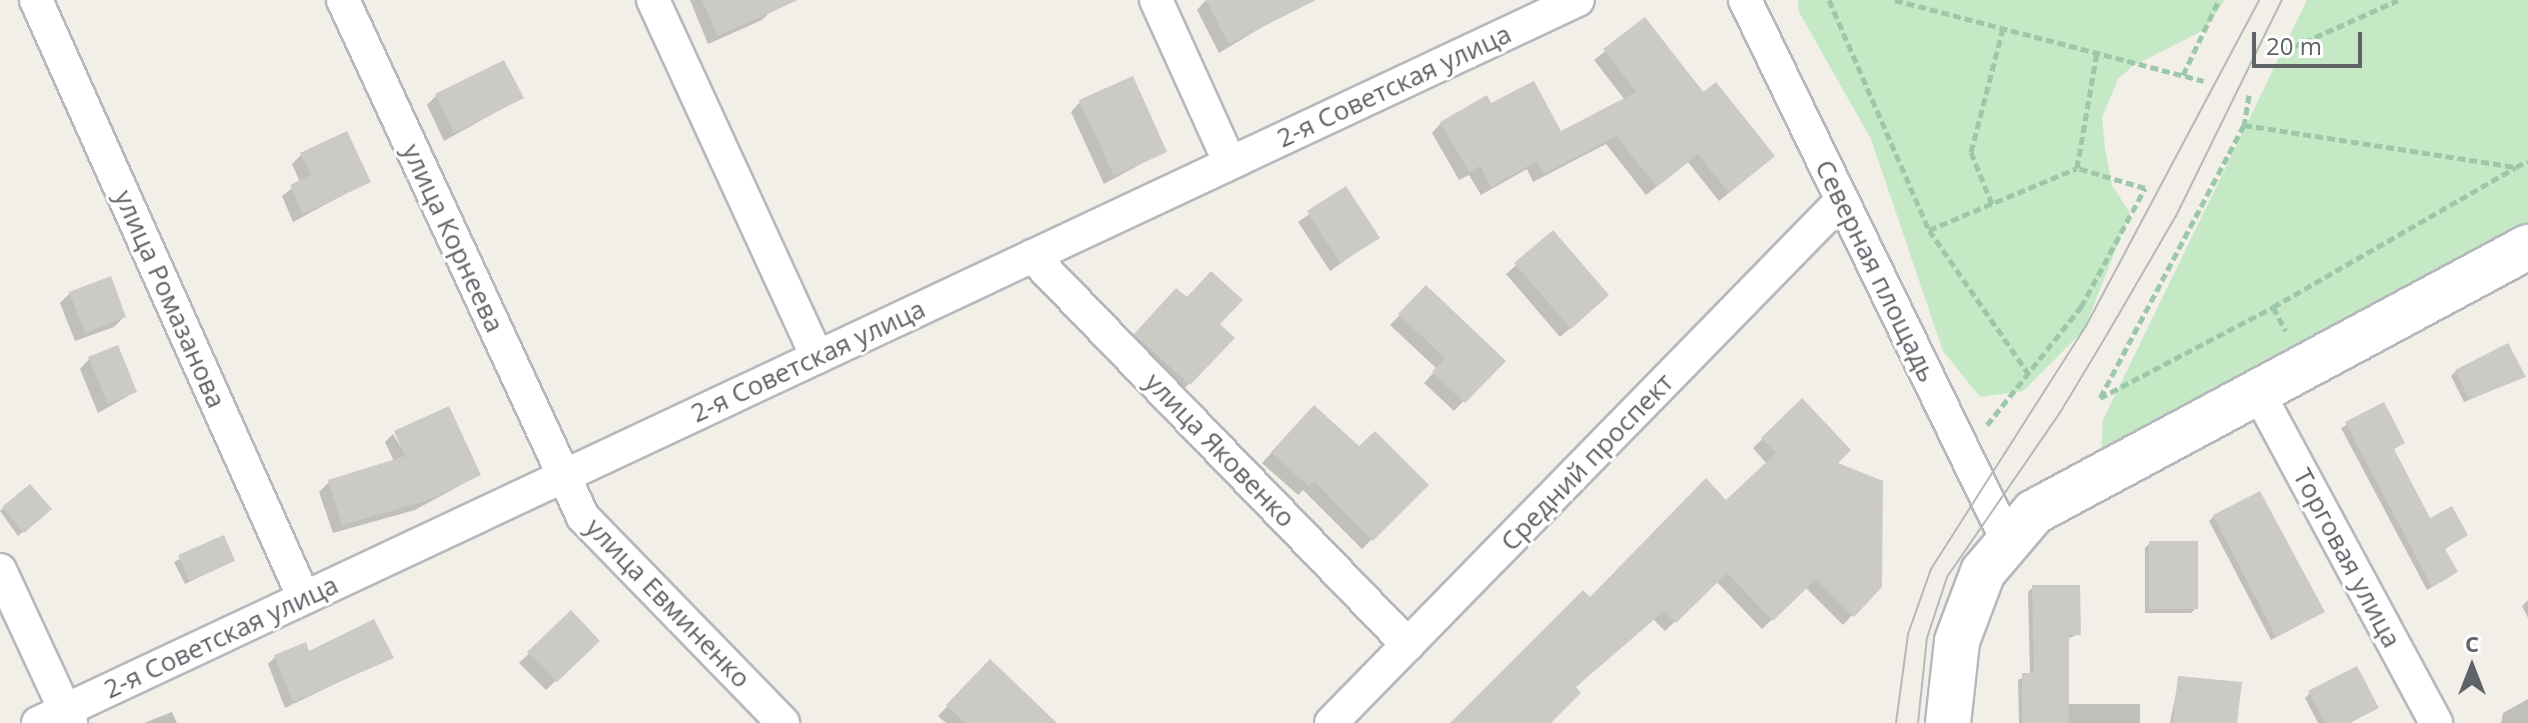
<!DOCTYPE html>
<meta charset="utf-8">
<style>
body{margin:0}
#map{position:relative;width:2528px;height:723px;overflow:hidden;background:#f1efe8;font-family:"Open Sans",sans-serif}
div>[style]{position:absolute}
.green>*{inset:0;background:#c5e8c5}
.shadow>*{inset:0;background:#0003}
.building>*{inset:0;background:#cccac5}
.path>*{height:5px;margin-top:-2.5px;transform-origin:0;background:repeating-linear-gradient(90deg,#9cc7a9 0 8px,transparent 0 12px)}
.roads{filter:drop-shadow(2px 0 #b5b8bc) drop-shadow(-2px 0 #b5b8bc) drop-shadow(0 2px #b5b8bc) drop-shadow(0 -2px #b5b8bc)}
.street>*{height:32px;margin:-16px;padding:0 16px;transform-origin:16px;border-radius:16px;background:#fff}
.secondary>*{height:44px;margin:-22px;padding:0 22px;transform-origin:22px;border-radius:22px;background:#fff}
.tram>*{height:2px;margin:-1px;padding:0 1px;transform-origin:1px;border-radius:1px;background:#b6b7b8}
span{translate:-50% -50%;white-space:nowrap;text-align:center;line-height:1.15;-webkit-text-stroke:6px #fff;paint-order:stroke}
.street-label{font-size:26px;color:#5f6368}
.north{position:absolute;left:2432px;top:627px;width:80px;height:80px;-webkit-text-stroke:6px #fff;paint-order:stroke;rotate:0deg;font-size:22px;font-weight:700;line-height:32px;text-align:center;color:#5f6368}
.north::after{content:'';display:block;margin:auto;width:28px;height:36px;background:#5f6368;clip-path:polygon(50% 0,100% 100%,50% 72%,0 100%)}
.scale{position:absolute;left:2252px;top:32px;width:110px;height:36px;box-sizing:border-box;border:4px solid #5f6368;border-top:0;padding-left:10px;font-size:24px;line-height:28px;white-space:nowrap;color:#5f6368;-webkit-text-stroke:6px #fff;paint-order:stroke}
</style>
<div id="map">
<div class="green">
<i style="clip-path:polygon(1798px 0,2225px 0,2204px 30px,2133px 66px,2118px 79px,2102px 117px,2105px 148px,2112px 185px,2130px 213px,2084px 330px,2023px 391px,1980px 397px,1943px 351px,1871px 139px,1799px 12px)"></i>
<i style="clip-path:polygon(2307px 0,2528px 0,2528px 231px,2101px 453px,2103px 420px)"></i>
</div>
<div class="shadow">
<i style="clip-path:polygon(690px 0,767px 0,772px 10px,762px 20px,708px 44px)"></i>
<i style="clip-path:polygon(1206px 0,1267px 0,1277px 18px,1219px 53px,1197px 10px)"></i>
<i style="clip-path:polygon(1645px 20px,1763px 165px,1719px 201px,1688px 162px,1646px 195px,1606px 144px,1533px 182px,1527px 169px,1481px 195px,1469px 175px,1459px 180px,1432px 133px,1441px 123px,1491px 106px,1560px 134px,1625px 100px,1594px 60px)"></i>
<i style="clip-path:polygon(436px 96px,521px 98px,444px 141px,427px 105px)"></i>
<i style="clip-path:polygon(1080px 102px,1165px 151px,1104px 184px,1071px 112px)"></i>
<i style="clip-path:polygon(301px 155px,369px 181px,293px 222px,282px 196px,300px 182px,292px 164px)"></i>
<i style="clip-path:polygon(1346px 189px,1377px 237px,1330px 271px,1298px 222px)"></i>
<i style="clip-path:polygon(1553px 233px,1597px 305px,1560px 337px,1506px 274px)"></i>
<i style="clip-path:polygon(1426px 288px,1503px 361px,1454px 411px,1424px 383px,1437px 369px,1390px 325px)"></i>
<i style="clip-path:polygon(70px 293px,124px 317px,114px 327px,75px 341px,60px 303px)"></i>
<i style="clip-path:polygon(1167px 300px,1217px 324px,1232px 338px,1179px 394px,1126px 345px)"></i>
<i style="clip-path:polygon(89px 359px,135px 392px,98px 413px,80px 369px)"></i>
<i style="clip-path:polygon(2456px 371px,2524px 377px,2464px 402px,2451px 376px)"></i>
<i style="clip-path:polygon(1802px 401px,1834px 464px,1880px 586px,1843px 625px,1805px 587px,1762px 629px,1716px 581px,1665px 631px,1653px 619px,1574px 688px,1545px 723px,1457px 723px,1583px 592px,1590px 600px,1726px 502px,1767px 464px,1753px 448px)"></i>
<i style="clip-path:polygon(2383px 405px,2403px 443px,2392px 450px,2430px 521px,2466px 535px,2443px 550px,2451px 576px,2427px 590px,2341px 428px)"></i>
<i style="clip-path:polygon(1305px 417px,1426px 485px,1362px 549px,1303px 490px,1298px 495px,1262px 463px)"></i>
<i style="clip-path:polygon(395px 432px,479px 475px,415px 510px,333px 533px,319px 492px,329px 482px,394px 461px,385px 442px,393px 434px,411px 464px)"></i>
<i style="clip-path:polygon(30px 486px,44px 514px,18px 536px,0 511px)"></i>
<i style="clip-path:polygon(2214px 516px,2323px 612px,2271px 640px,2209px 521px)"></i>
<i style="clip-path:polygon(223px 538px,233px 561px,185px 584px,174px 562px)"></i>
<i style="clip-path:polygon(2150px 543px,2196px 608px,2191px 613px,2145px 613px,2145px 548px)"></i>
<i style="clip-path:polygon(2033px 587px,2079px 634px,2067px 639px,2067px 704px,2140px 704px,2140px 723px,2019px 723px,2018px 680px,2030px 675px,2028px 592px)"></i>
<i style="clip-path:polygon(2528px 600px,2528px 618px,2522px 606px)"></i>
<i style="clip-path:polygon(571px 613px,597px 641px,546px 690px,519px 663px)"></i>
<i style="clip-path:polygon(308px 653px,391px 657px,285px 708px,268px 664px,275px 657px)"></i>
<i style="clip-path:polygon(990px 662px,1034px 723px,946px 723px,938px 716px)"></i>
<i style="clip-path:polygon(2179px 678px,2235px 723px,2170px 723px)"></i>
<i style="clip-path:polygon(2310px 693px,2376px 708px,2350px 723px,2318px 723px,2305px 698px)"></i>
<i style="clip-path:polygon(2528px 699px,2528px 723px,2501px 723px,2503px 713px)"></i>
<i style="clip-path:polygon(172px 712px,177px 723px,144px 723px)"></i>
</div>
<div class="building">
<i style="clip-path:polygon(702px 0,798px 0,718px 36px)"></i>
<i style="clip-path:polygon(1206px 0,1316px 0,1229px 44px)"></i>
<i style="clip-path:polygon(1645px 17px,1703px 92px,1716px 82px,1775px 156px,1729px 193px,1698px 154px,1657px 187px,1616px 136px,1544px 174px,1537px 161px,1491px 187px,1480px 166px,1469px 172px,1440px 122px,1487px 95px,1491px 103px,1534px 81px,1561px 131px,1636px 92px,1603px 49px)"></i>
<i style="clip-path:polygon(504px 60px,524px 98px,454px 133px,435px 94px)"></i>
<i style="clip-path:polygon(1133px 76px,1167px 152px,1114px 176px,1079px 100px)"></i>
<i style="clip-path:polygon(347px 131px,371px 182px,303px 214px,290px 185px,311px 175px,300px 153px)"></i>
<i style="clip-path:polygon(1346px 186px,1380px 238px,1340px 263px,1307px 211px)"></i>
<i style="clip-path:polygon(1553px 230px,1609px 295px,1571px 329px,1514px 263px)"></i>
<i style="clip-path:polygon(1211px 271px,1243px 300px,1220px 324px,1235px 338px,1190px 385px,1134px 334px,1176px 288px,1187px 297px)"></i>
<i style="clip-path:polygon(111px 276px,126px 317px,85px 333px,69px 292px)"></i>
<i style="clip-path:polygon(1426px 285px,1506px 361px,1465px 403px,1432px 372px,1445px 358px,1398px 314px)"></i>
<i style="clip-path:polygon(2508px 343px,2526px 377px,2469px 399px,2455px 370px)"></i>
<i style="clip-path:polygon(118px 345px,137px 392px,108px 404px,88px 357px)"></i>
<i style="clip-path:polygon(1802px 398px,1851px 450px,1838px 463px,1883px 481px,1882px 587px,1854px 617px,1816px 579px,1773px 621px,1727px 573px,1676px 623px,1664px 611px,1576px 687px,1581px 693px,1551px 723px,1450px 723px,1583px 590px,1590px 597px,1706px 478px,1726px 500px,1776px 453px,1761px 438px)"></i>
<i style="clip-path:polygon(2384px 402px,2405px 443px,2394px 449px,2430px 518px,2452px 506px,2468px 535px,2445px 549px,2458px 572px,2432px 587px,2345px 422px)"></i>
<i style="clip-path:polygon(1314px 405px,1359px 446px,1375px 431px,1429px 485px,1373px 541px,1314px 481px,1309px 487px,1271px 452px)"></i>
<i style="clip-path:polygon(449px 406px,481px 475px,426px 501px,342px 525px,328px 480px,405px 456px,394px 431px)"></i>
<i style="clip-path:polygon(30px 484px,52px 509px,24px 533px,2px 507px)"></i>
<i style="clip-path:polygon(2260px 491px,2325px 612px,2276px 637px,2213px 515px)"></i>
<i style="clip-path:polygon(224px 535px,235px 561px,189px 581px,178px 555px)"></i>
<i style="clip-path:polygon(2149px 541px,2198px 541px,2198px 609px,2149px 609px)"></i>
<i style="clip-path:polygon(2032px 585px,2080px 585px,2081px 635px,2069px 635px,2069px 723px,2022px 723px,2022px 673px,2034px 673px)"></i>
<i style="clip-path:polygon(571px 610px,600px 641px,557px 682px,527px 652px)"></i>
<i style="clip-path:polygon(374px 619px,394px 658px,293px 702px,274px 655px,306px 642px,309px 651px)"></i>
<i style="clip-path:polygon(990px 659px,1057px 723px,965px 723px,946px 705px)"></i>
<i style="clip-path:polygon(2357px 666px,2379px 708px,2349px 723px,2325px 723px,2308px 691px)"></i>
<i style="clip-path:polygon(2178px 676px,2242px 682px,2237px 723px,2173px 723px)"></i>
</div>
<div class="path">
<i style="left:1829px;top:0;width:251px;rotate:66.5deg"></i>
<i style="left:1929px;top:230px;width:174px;rotate:55.3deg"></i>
<i style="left:1895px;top:0;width:319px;rotate:14.7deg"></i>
<i style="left:2282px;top:52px;width:127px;rotate:-24.1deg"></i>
<i style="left:2183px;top:75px;width:83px;rotate:-64.4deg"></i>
<i style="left:2249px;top:95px;width:30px;rotate:99deg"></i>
<i style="left:2244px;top:125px;width:275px;rotate:8.8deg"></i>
<i style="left:2516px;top:167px;width:13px;rotate:-27deg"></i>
<i style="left:2244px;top:125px;width:309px;rotate:117.8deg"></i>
<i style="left:2100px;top:398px;width:195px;rotate:-27.7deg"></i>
<i style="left:2273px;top:307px;width:280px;rotate:-29.9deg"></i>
<i style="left:1992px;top:204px;width:56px;rotate:-112deg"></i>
<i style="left:1971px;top:152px;width:128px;rotate:-75.5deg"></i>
<i style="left:1929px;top:230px;width:160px;rotate:-22.7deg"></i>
<i style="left:2273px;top:307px;width:27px;rotate:62deg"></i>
<i style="left:1987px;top:425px;width:151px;rotate:-51.5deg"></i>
<i style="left:2081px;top:307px;width:135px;rotate:-61.7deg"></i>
<i style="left:2145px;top:188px;width:71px;rotate:-163.6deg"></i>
<i style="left:2077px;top:168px;width:118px;rotate:-80.2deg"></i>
</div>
<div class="roads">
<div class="street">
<i style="left:36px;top:0;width:655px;rotate:65.86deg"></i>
<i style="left:343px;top:0;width:570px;rotate:65.1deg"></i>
<i style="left:583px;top:517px;width:287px;rotate:45.8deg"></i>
<i style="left:653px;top:0;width:393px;rotate:65.3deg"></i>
<i style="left:1156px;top:0;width:179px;rotate:65.6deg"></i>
<i style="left:1745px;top:0;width:602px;rotate:64.12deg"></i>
<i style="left:1032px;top:256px;width:541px;rotate:45.97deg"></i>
<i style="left:2258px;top:392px;width:376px;rotate:61.7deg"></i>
<i style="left:0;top:570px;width:169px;rotate:65.1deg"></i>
<i style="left:38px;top:723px;width:1701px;rotate:-25.15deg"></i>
<i style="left:1331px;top:723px;width:731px;rotate:-45.66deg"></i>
</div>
<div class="secondary">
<i style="left:1948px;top:723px;width:82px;rotate:-83.7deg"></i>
<i style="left:1957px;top:641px;width:74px;rotate:-69.4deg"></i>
<i style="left:1983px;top:572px;width:79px;rotate:-49.6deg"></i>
<i style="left:2034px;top:512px;width:561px;rotate:-28.21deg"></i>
</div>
</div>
<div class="tram">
<i style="left:1896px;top:723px;width:90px;rotate:-82.3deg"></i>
<i style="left:1908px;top:634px;width:69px;rotate:-70.5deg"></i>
<i style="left:1931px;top:569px;width:290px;rotate:-57.5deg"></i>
<i style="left:2087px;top:324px;width:367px;rotate:-62deg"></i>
<i style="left:1918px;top:723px;width:85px;rotate:-84deg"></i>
<i style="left:1927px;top:638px;width:64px;rotate:-71.8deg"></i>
<i style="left:1947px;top:577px;width:201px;rotate:-55.5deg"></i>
<i style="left:2061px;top:411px;width:93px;rotate:-59deg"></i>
<i style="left:2109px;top:331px;width:133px;rotate:-59.8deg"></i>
<i style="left:2176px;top:216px;width:241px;rotate:-63.9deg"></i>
</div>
<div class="street-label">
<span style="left:1394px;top:86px;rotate:-25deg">2-я Советская улица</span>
<span style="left:453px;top:238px;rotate:65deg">улица Корнеева</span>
<span style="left:1876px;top:271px;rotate:64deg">Северная площадь</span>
<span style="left:170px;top:299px;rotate:66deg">улица Ромазанова</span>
<span style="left:808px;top:361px;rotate:-25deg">2-я Советская улица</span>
<span style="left:1220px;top:450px;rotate:46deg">улица Яковенко</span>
<span style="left:1587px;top:462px;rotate:-46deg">Средний проспект</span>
<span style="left:2347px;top:558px;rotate:62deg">Торговая улица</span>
<span style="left:668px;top:603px;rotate:46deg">улица Евминенко</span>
<span style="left:221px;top:637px;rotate:-25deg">2-я Советская улица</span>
</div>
<div class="north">С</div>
<div class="scale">20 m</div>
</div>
